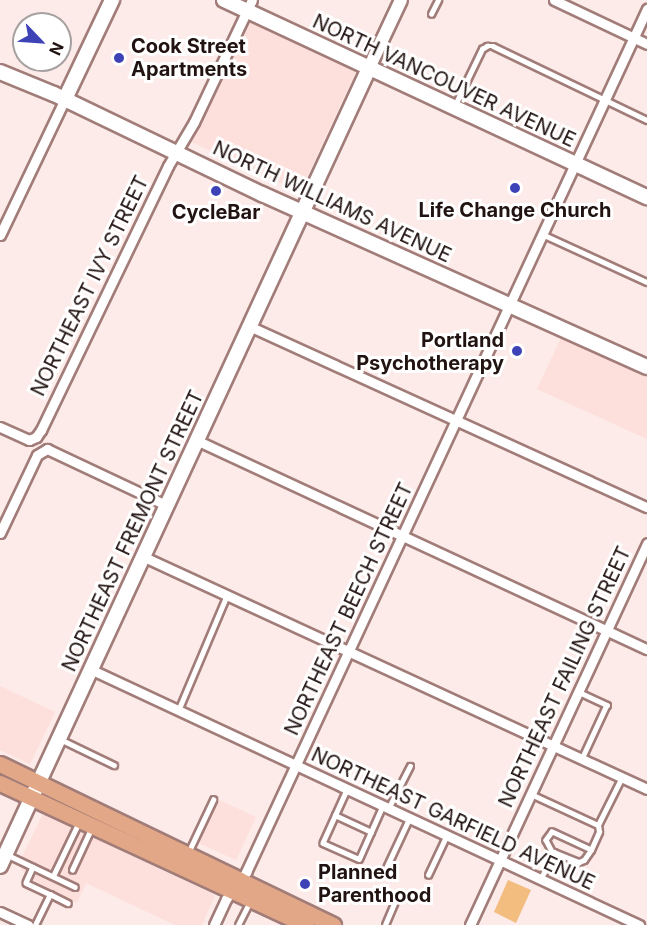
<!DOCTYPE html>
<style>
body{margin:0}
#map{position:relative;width:647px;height:925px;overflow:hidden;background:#fcebe9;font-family:Inter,sans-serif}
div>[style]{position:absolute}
.built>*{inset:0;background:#fddfdb}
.green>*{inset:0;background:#f2bd7f}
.roads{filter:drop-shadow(2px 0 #a17c78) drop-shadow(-2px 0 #a17c78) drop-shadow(0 2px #a17c78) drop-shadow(0 -2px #a17c78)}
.service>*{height:4.5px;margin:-2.25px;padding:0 2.25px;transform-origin:2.25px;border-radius:2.25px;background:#fff}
.minor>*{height:9px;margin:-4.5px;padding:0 4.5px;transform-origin:4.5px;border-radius:4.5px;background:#fff}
.tertiary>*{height:12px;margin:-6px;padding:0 6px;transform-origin:6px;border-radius:6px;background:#fff}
.secondary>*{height:14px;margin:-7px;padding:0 7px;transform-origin:7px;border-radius:7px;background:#fff}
.primary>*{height:15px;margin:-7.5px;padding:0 7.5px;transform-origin:7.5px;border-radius:7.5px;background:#e2a786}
.dots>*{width:16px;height:16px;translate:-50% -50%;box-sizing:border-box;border:3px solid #fff;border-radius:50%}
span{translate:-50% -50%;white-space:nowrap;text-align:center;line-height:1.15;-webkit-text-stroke:6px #fff;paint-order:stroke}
.poi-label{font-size:20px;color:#211311;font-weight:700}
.left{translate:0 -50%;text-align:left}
.right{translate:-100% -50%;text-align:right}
.street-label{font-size:20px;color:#211311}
.north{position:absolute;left:12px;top:12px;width:60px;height:60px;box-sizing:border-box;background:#fff;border:2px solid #a6a1a0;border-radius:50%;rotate:115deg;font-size:16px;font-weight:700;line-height:24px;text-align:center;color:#211311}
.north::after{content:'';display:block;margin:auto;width:21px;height:27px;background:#3d43b7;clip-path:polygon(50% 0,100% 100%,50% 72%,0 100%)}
</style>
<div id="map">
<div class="built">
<i style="clip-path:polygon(249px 21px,356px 71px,300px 192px,192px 142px)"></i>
<i style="clip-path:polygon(561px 338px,647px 378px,647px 439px,537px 389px)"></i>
<i style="clip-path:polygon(0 686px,55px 712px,30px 764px,0 750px)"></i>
<i style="clip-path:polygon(219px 800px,256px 817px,236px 860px,199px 843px)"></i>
<i style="clip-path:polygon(43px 814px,215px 895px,202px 925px,175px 925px,86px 883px,77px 903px,34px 883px,32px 875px,21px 870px,22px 867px,18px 865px)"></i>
</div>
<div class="green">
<i style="clip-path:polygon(508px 880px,531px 890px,516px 923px,494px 912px)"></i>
</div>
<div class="roads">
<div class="service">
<i style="left:431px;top:14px;width:16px;rotate:-63deg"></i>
<i style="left:455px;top:105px;width:62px;rotate:-64.3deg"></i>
<i style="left:482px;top:49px;width:6px;rotate:-31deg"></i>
<i style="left:487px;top:46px;width:6px"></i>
<i style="left:493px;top:46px;width:171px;rotate:25.7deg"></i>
<i style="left:542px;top:234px;width:115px;rotate:24.6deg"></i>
<i style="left:579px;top:692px;width:31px;rotate:25deg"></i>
<i style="left:607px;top:705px;width:60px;rotate:114.8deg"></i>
<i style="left:178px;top:711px;width:126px;rotate:-67.1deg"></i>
<i style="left:60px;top:739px;width:60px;rotate:25.7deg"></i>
<i style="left:347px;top:790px;width:58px;rotate:114.4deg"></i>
<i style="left:323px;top:843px;width:39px;rotate:24deg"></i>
<i style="left:359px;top:859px;width:57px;rotate:-66.1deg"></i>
<i style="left:531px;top:794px;width:74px;rotate:24.8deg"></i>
<i style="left:388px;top:809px;width:48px;rotate:-62.9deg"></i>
<i style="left:335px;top:815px;width:40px;rotate:25deg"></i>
<i style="left:591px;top:850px;width:20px;rotate:-66deg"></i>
<i style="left:599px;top:832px;width:7px;rotate:-98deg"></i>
<i style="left:598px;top:825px;width:54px;rotate:-63.4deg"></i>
<i style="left:188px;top:853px;width:59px;rotate:-64.7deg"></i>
<i style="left:8px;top:855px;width:74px;rotate:25.5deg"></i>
<i style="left:33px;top:867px;width:17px;rotate:114deg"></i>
<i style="left:26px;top:883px;width:26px;rotate:25deg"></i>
<i style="left:386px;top:868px;width:54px;rotate:-64.9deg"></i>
<i style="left:72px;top:870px;width:45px;rotate:-65.1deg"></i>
<i style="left:428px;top:875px;width:42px;rotate:-64.7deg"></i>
<i style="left:53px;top:876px;width:60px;rotate:-64.3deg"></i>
<i style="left:540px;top:880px;width:31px;rotate:-63deg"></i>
<i style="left:554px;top:852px;width:27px;rotate:22deg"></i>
<i style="left:579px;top:862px;width:5px;rotate:-22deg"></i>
<i style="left:584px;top:860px;width:12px;rotate:-55deg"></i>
<i style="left:591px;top:850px;width:43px;rotate:-155.2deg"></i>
<i style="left:552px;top:832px;width:10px;rotate:127deg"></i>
<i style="left:546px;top:840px;width:15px;rotate:62deg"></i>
<i style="left:35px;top:925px;width:34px;rotate:-64deg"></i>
<i style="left:50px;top:894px;width:20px;rotate:27deg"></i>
<i style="left:238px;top:925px;width:27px;rotate:-63deg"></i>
<i style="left:385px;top:925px;width:30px;rotate:-67deg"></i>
</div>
<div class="minor">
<i style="left:554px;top:0;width:103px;rotate:25.3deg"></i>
<i style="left:0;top:235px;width:151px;rotate:-64.5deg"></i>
<i style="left:249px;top:326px;width:437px;rotate:24.5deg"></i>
<i style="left:0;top:427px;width:32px;rotate:24deg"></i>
<i style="left:29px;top:440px;width:8px;rotate:-23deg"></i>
<i style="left:36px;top:437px;width:9px;rotate:-54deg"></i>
<i style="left:41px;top:430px;width:293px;rotate:-64.3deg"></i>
<i style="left:168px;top:166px;width:51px;rotate:-59.4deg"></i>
<i style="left:194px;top:122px;width:135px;rotate:-64.6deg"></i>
<i style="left:196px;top:440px;width:497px;rotate:24.9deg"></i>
<i style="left:0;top:533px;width:86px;rotate:-64.6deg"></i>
<i style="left:37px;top:455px;width:12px;rotate:-31deg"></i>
<i style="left:47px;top:449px;width:132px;rotate:25.2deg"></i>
<i style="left:142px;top:556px;width:556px;rotate:24.77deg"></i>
<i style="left:90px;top:669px;width:606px;rotate:25deg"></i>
<i style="left:0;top:912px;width:31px;rotate:25deg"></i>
<i style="left:214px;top:925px;width:29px;rotate:-65deg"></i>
<i style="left:226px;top:899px;width:34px;rotate:-53deg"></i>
<i style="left:246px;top:872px;width:952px;rotate:-65.08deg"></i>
<i style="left:470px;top:925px;width:421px;rotate:-65.1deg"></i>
</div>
<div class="tertiary">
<i style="left:369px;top:68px;width:75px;rotate:-64.8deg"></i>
</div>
<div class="secondary">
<i style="left:224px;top:0;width:467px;rotate:25deg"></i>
<i style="left:0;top:72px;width:58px;rotate:22.2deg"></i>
<i style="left:54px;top:94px;width:231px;rotate:25.7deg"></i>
<i style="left:262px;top:194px;width:422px;rotate:24.2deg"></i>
<i style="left:65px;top:99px;width:110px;rotate:-64.6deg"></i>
<i style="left:0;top:866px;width:879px;rotate:-65.18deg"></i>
</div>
<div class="primary">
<i style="left:0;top:764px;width:370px;rotate:25.8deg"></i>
<i style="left:0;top:783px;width:337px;rotate:24.9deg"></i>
</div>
</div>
<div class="dots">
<i style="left:119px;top:58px;background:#3d43b7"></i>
<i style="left:515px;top:188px;background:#3d43b7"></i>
<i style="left:216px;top:191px;background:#3d43b7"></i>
<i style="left:517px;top:351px;background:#3d43b7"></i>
<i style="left:305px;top:884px;background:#3d43b7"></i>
</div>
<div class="poi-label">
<span class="left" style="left:131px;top:58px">Cook Street<br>Apartments</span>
<span style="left:515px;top:210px">Life Change Church</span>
<span style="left:216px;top:212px">CycleBar</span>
<span class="right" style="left:504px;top:352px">Portland<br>Psychotherapy</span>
<span class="left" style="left:318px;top:884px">Planned<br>Parenthood</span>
</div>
<div class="street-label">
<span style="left:444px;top:81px;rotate:25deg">NORTH VANCOUVER AVENUE</span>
<span style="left:332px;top:202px;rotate:25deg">NORTH WILLIAMS AVENUE</span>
<span style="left:90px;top:286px;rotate:-64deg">NORTHEAST IVY STREET</span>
<span style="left:133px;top:531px;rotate:-65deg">NORTHEAST FREMONT STREET</span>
<span style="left:349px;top:609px;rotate:-65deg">NORTHEAST BEECH STREET</span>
<span style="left:565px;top:677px;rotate:-65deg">NORTHEAST FAILING STREET</span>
<span style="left:453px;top:819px;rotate:25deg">NORTHEAST GARFIELD AVENUE</span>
</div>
<div class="north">N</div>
</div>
